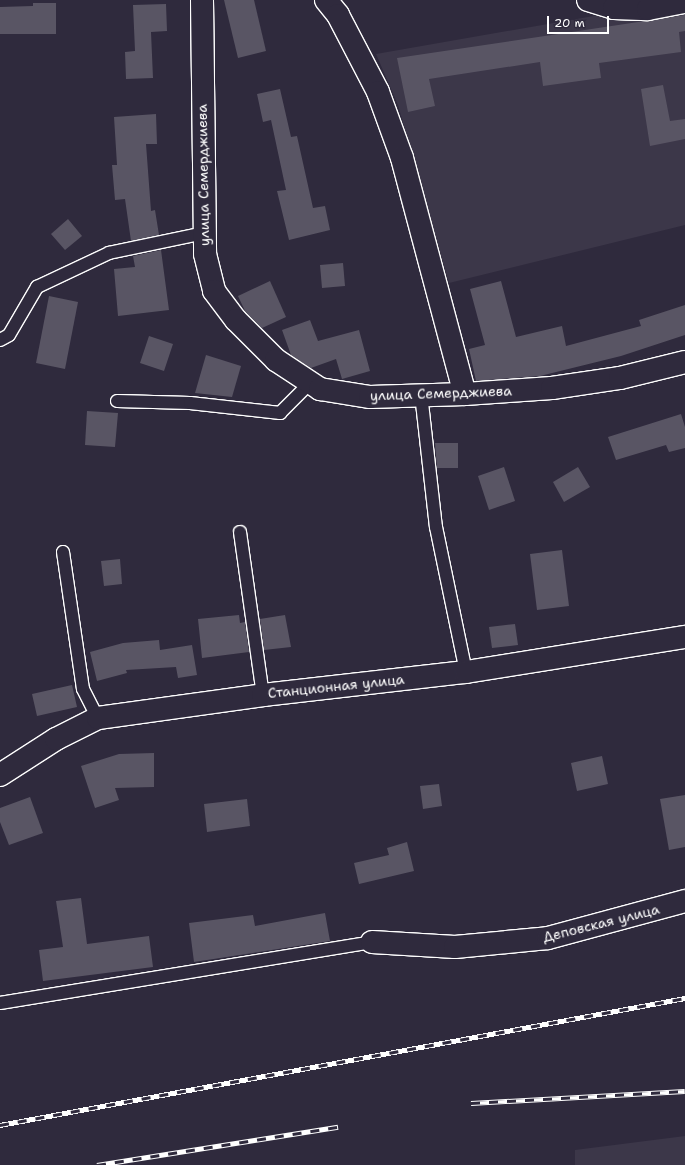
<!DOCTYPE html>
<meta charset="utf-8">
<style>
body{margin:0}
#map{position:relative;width:685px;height:1165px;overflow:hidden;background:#2f2a3d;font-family:"Shantell Sans",sans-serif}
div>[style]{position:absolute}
.built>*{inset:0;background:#3c3749}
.building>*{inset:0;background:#595564}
.roads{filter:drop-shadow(1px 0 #fff) drop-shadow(-1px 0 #fff) drop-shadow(0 1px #fff) drop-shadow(0 -1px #fff)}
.lane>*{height:12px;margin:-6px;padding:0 6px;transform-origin:6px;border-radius:6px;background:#2f2a3d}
.street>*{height:22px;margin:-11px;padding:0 11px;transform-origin:11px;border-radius:11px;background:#2f2a3d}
.rail>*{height:4.5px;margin-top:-2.25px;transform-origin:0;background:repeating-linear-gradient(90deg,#2f2a3d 0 9px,#fff 0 18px);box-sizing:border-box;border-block:1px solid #fff}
span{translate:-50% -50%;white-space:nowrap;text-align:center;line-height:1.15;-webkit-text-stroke:4px #2f2a3d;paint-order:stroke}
.street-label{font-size:14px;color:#fff}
.scale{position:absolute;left:547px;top:16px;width:62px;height:18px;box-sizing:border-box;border:2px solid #fff;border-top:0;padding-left:5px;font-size:12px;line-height:14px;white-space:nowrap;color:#fff;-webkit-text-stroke:3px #2f2a3d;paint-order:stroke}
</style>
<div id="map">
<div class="built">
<i style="clip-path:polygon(685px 0,685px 225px,449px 283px,398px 105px,376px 54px)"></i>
<i style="clip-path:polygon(685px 1136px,685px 1165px,575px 1165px,575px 1150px)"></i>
</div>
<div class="building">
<i style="clip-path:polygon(224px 0,254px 0,266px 51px,238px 58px)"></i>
<i style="clip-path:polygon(33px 3px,56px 3px,56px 34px,0 34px,0 7px,33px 6px)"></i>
<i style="clip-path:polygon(166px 4px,167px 31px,151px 32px,153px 78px,126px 79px,125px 52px,135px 51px,133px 5px)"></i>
<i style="clip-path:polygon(685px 15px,685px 31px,679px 32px,681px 52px,599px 63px,601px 78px,543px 86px,540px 62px,429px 79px,435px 106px,408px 112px,397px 58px)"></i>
<i style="clip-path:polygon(663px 85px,670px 121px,685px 119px,685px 139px,650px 146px,641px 89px)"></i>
<i style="clip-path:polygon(280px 89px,291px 137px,297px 136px,313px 208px,325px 206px,330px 230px,289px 240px,277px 191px,286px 190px,271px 120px,263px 122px,257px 94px)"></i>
<i style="clip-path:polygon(156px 114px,157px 144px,146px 144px,151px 211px,155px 210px,159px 235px,131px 241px,125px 199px,115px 200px,112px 165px,117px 165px,114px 117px)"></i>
<i style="clip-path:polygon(68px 219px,82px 236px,65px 250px,51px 234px)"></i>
<i style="clip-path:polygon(161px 250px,169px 310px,118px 316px,114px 269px,135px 267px,133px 256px)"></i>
<i style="clip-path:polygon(343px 263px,345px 286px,322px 288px,320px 265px)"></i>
<i style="clip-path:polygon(270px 281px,286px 317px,262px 328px,245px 311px,238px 296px)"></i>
<i style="clip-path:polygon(501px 281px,516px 337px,562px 326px,566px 346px,641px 326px,639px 320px,685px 305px,685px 335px,621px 356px,540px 376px,476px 381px,469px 349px,485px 345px,470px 289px)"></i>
<i style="clip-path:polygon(49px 296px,78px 302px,65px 369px,36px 363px)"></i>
<i style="clip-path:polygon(310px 320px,318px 341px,359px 330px,370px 371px,342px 379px,336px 359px,311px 368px,291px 355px,282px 330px)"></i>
<i style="clip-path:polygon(149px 336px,173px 344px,164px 371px,140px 363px)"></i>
<i style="clip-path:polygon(206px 355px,241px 366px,232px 397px,195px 393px)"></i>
<i style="clip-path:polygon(87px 411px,118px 413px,115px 447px,85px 445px)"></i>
<i style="clip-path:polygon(681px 414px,685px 427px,685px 448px,669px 452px,666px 445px,616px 460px,608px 437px)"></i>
<i style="clip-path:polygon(435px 443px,458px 443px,458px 468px,437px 468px)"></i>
<i style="clip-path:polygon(504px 467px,515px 501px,489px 510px,478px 476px)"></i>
<i style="clip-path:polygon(578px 467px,590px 487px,564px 502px,553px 482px)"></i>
<i style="clip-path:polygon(562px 550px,569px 606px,537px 610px,530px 554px)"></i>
<i style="clip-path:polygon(120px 559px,122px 584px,104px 586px,101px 561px)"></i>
<i style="clip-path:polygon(239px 615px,240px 623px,245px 622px,249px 652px,202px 658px,198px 619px)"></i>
<i style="clip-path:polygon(285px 615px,291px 647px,264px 650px,260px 619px)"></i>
<i style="clip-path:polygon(515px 624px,518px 645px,492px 648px,489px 627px)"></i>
<i style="clip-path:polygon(159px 640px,160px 650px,192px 645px,197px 675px,178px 678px,176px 667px,126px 670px,127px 673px,97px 681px,90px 652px,123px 643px)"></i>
<i style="clip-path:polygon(72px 685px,77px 707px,37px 716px,32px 694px)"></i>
<i style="clip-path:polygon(154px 753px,154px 787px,115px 788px,119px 800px,95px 808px,81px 766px,119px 754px)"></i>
<i style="clip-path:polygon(602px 756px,608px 784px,577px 791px,571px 763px)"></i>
<i style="clip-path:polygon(439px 784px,442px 806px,423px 809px,420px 786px)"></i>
<i style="clip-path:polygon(685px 795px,685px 847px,669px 850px,660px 799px)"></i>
<i style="clip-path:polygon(30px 797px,43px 833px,9px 845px,0 822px,0 808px)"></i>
<i style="clip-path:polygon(247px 799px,250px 826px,207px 832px,204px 804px)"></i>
<i style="clip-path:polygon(407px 842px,414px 871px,359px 884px,354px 863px,389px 855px,387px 848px)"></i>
<i style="clip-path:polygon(81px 898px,87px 944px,149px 936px,153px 967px,43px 981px,39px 950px,63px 947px,56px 901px)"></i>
<i style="clip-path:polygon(325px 913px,330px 941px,194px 962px,189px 923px,253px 915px,255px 926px)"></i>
</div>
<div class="roads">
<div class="lane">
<i style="left:0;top:340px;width:10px;rotate:-29deg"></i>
<i style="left:9px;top:335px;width:56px;rotate:-59.7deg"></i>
<i style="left:37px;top:287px;width:80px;rotate:-25.3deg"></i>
<i style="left:109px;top:253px;width:97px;rotate:-11.9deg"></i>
<i style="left:421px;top:394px;width:134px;rotate:83.6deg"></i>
<i style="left:436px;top:527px;width:148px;rotate:78.3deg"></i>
<i style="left:117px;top:401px;width:73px;rotate:1.6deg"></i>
<i style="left:190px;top:403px;width:91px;rotate:6.3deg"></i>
<i style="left:280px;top:413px;width:42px;rotate:-45deg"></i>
<i style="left:240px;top:532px;width:165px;rotate:82deg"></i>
<i style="left:63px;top:552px;width:138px;rotate:81.7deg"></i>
<i style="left:83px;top:689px;width:33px;rotate:63deg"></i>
<i style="left:0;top:1003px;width:377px;rotate:-9.3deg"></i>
</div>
<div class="street">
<i style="left:202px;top:0;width:254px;rotate:89.3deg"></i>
<i style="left:205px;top:254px;width:38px;rotate:76deg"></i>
<i style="left:214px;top:291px;width:36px;rotate:53deg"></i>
<i style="left:236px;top:320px;width:57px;rotate:45deg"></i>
<i style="left:276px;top:360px;width:53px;rotate:33.4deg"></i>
<i style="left:320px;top:389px;width:51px;rotate:9.1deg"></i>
<i style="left:370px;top:397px;width:95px;rotate:-1.8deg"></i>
<i style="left:465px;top:394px;width:87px;rotate:-3.9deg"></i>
<i style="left:552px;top:388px;width:69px;rotate:-8.4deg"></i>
<i style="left:620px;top:378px;width:67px;rotate:-13.8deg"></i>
<i style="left:326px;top:0;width:19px;rotate:51deg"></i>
<i style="left:338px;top:15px;width:87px;rotate:62.5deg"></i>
<i style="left:378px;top:92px;width:70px;rotate:70deg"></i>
<i style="left:402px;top:158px;width:244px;rotate:75.1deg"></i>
<i style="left:588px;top:0;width:27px;rotate:17deg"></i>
<i style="left:614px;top:8px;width:34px;rotate:2deg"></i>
<i style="left:648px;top:9px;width:38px;rotate:-11deg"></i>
<i style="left:0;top:775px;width:67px;rotate:-32.7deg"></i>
<i style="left:56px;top:739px;width:47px;rotate:-26.6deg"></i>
<i style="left:98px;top:718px;width:167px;rotate:-7.9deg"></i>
<i style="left:263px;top:695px;width:204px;rotate:-6.5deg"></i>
<i style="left:466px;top:672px;width:222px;rotate:-9.1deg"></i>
<i style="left:372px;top:942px;width:83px;rotate:3.4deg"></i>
<i style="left:455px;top:947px;width:93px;rotate:-5.5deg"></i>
<i style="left:548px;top:938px;width:142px;rotate:-15.1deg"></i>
</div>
</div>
<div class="rail">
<i style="left:471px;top:1103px;width:214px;rotate:-3.2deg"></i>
<i style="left:0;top:1125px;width:697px;rotate:-10.5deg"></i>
<i style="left:97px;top:1165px;width:244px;rotate:-9deg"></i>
</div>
<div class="street-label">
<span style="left:203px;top:175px;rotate:-91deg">улица Семерджиева</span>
<span style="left:441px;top:393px;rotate:-2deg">улица Семерджиева</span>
<span style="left:336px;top:686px;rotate:-6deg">Станционная улица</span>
<span style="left:601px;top:923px;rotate:-14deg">Деповская улица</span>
</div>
<div class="scale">20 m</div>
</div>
